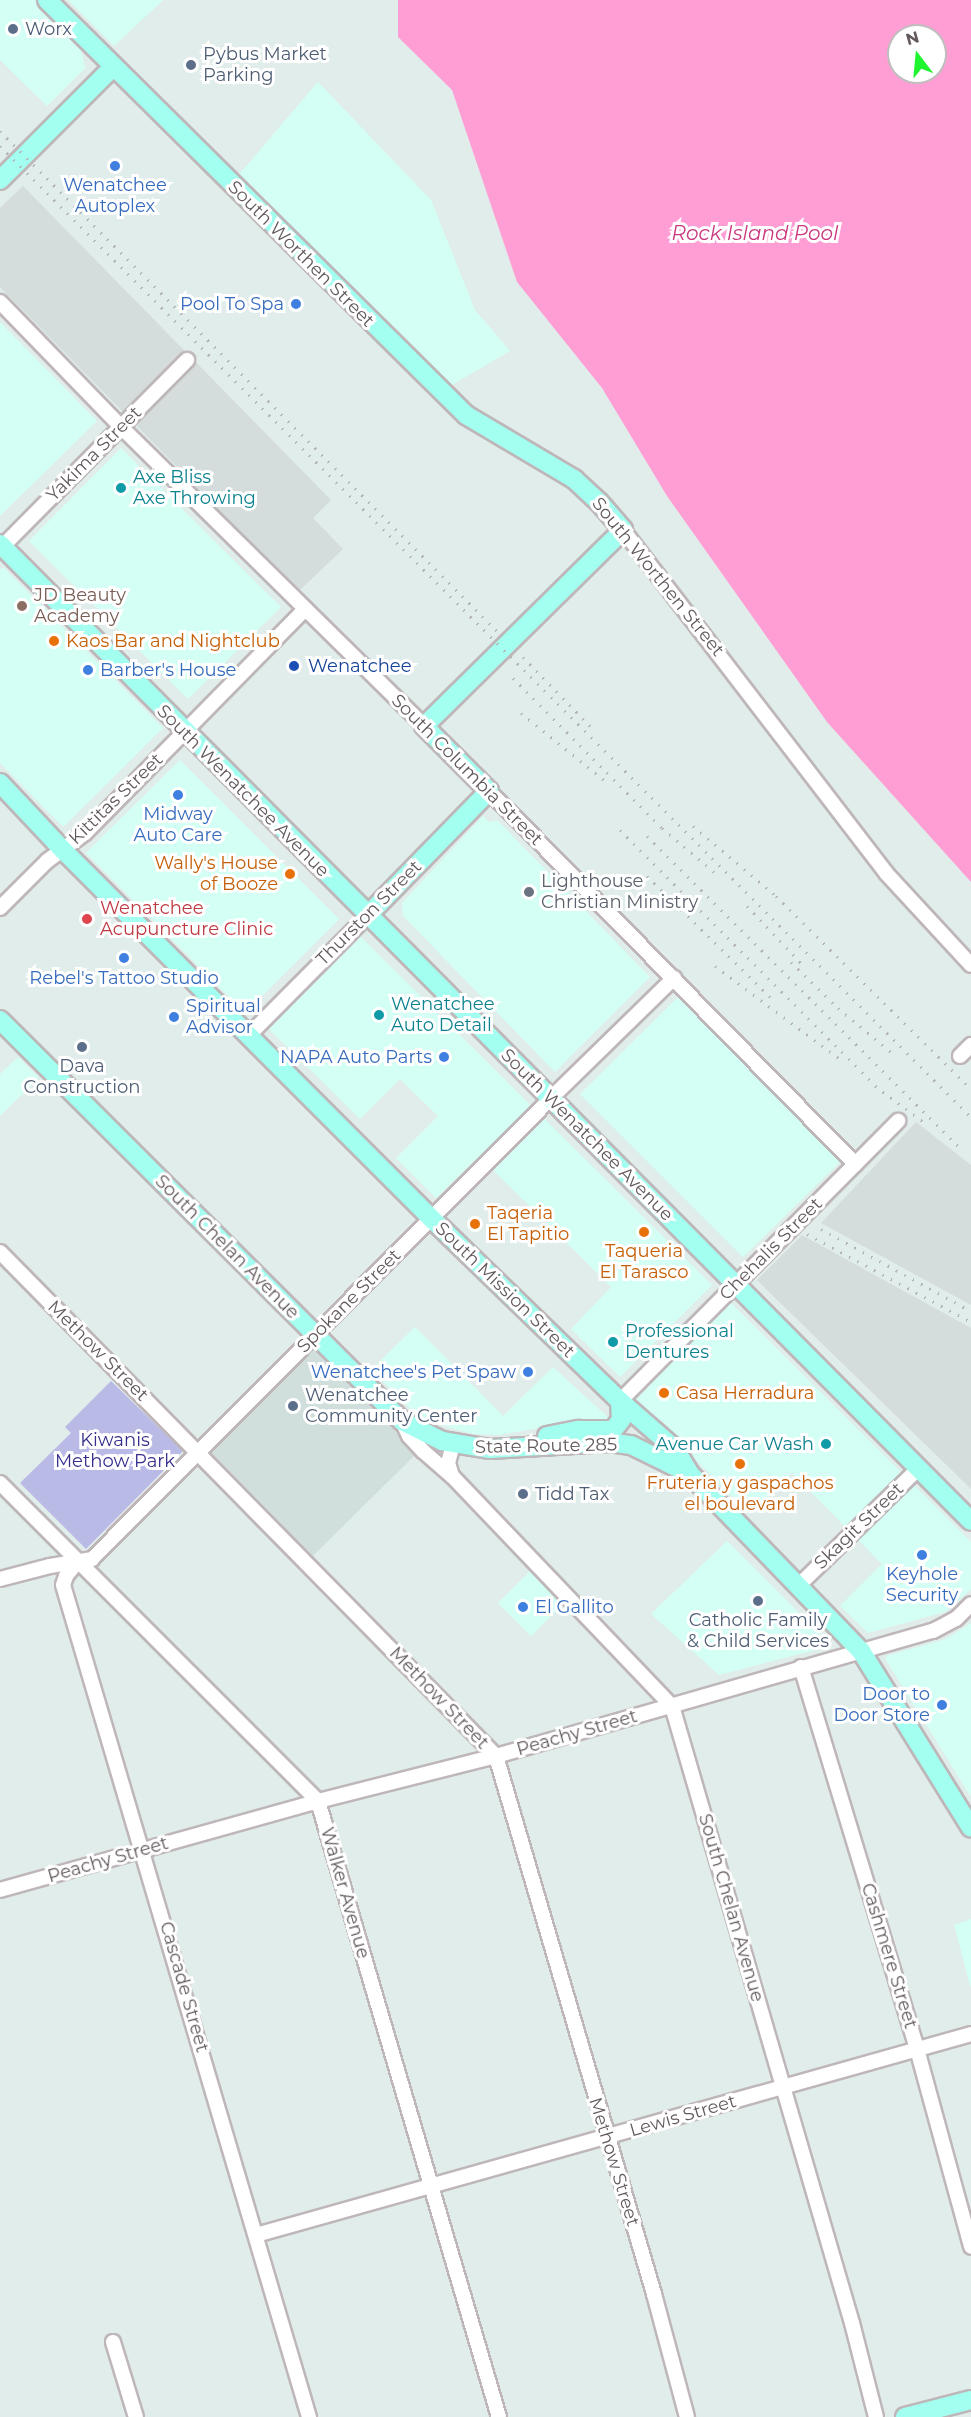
<!DOCTYPE html>
<style>
body{margin:0}
#map{position:relative;width:971px;height:2417px;overflow:hidden;background:#e0edea;font-family:Montserrat,sans-serif}
div>[style]{position:absolute}
.commercial>*{inset:0;background:#d3fff5}
.industrial>*{inset:0;background:#d5dddc}
.education>*{inset:0;background:#d1dfdc}
.green>*{inset:0;background:#babae7}
.water>*{inset:0;background:#ff9ed4}
.roads{filter:drop-shadow(2px 0 #beb6b9) drop-shadow(-2px 0 #beb6b9) drop-shadow(0 2px #beb6b9) drop-shadow(0 -2px #beb6b9)}
.minor>*{height:14px;margin:-7px;padding:0 7px;transform-origin:7px;border-radius:7px;background:#fff}
.major>*{height:18px;margin:-9px;padding:0 9px;transform-origin:9px;border-radius:9px;background:#a3fff0}
.rail>*{height:3px;margin-top:-1.5px;transform-origin:0;background:repeating-linear-gradient(90deg,#b5b4b5 0 1.5px,transparent 0 9.5px)}
.dots>*{width:16px;height:16px;translate:-50% -50%;box-sizing:border-box;border:3px solid #fff;border-radius:50%}
span{translate:-50% -50%;white-space:nowrap;text-align:center;line-height:1.15;-webkit-text-stroke:6px #fff;paint-order:stroke}
.service-label{font-size:18px;color:#4e5e75}
.left{translate:0 -50%;text-align:left}
.shop-label{font-size:18px;color:#366cbe}
.right{translate:-100% -50%;text-align:right}
.street-label{font-size:18px;color:#62595d}
.culture-label{font-size:18px;color:#0d838f}
.education-label{font-size:18px;color:#785e54}
.food-label{font-size:18px;color:#c56008}
.transit-label{font-size:18px;color:#164399}
.worship-label{font-size:18px;color:#5b616d}
.health-label{font-size:18px;color:#be3a42}
.park-label{font-size:18px;color:#342f8b}
.water-label{font-size:20px;color:#ca397f;font-style:italic}
.north{position:absolute;left:887px;top:24px;width:60px;height:60px;box-sizing:border-box;background:#fff;border:2px solid #c0bdbe;border-radius:50%;rotate:344deg;font-size:16px;font-weight:700;line-height:24px;text-align:center;color:#62595d}
.north::after{content:'';display:block;margin:auto;width:21px;height:27px;background:#1ef52f;clip-path:polygon(50% 0,100% 100%,50% 72%,0 100%)}
</style>
<div id="map">
<div class="commercial">
<i style="clip-path:polygon(0 0,35px 0,80px 46px,85px 68px,47px 106px,0 60px)"></i>
<i style="clip-path:polygon(68px 0,163px 0,114px 46px)"></i>
<i style="clip-path:polygon(318px 82px,431px 200px,475px 310px,510px 351px,450px 386px,237px 177px)"></i>
<i style="clip-path:polygon(0 322px,97px 421px,0 516px)"></i>
<i style="clip-path:polygon(121px 448px,281px 607px,188px 699px,29px 541px)"></i>
<i style="clip-path:polygon(3px 567px,163px 728px,63px 827px,0 763px,0 570px)"></i>
<i style="clip-path:polygon(180px 760px,339px 919px,245px 1013px,86px 853px)"></i>
<i style="clip-path:polygon(483px 816px,489px 822px,497px 820px,650px 977px,555px 1072px,403px 916px,402px 903px)"></i>
<i style="clip-path:polygon(361px 937px,712px 1285px,620px 1377px,571px 1329px,611px 1287px,479px 1156px,436px 1198px,396px 1158px,438px 1116px,400px 1079px,360px 1119px,269px 1029px)"></i>
<i style="clip-path:polygon(680px 995px,843px 1159px,743px 1257px,580px 1094px)"></i>
<i style="clip-path:polygon(18px 1057px,39px 1078px,0 1116px,0 1074px)"></i>
<i style="clip-path:polygon(730px 1302px,971px 1542px,971px 1589px,945px 1612px,868px 1633px,840px 1606px,882px 1564px,792px 1473px,749px 1514px,636px 1399px)"></i>
<i style="clip-path:polygon(415px 1327px,503px 1416px,553px 1367px,612px 1421px,561px 1424px,499px 1435px,472px 1434px,435px 1423px,413px 1411px,371px 1370px)"></i>
<i style="clip-path:polygon(727px 1541px,827px 1641px,823px 1648px,719px 1675px,651px 1614px)"></i>
<i style="clip-path:polygon(533px 1568px,566px 1601px,531px 1636px,498px 1603px)"></i>
<i style="clip-path:polygon(971px 1623px,971px 1797px,886px 1660px,886px 1656px,946px 1639px)"></i>
<i style="clip-path:polygon(971px 1919px,971px 1989px,954px 1925px)"></i>
</div>
<div class="industrial">
<i style="clip-path:polygon(23px 186px,331px 500px,313px 518px,343px 549px,299px 591px,0 287px,0 208px)"></i>
<i style="clip-path:polygon(916px 1122px,971px 1165px,971px 1305px,821px 1223px)"></i>
<i style="clip-path:polygon(802px 1235px,971px 1328px,971px 1489px,757px 1280px)"></i>
</div>
<div class="education">
<i style="clip-path:polygon(312px 1348px,417px 1453px,313px 1556px,209px 1450px)"></i>
</div>
<div class="green">
<i style="clip-path:polygon(111px 1381px,183px 1451px,86px 1549px,20px 1483px,71px 1433px,65px 1427px)"></i>
</div>
<div class="water">
<i style="clip-path:polygon(evenodd,398px 0,971px 0,971px 882px,827px 722px,667px 496px,602px 388px,517px 282px,452px 90px,398px 37px,398px 0,899px 36px,935px 36px,935px 72px,899px 72px,899px 36px)"></i>
</div>
<div class="roads">
<div class="minor">
<i style="left:0;top:302px;width:174px;rotate:45.9deg"></i>
<i style="left:121px;top:427px;width:426px;rotate:44.6deg"></i>
<i style="left:623px;top:530px;width:432px;rotate:52.5deg"></i>
<i style="left:886px;top:873px;width:125px;rotate:47.3deg"></i>
<i style="left:0;top:549px;width:266px;rotate:-45.3deg"></i>
<i style="left:489px;top:791px;width:523px;rotate:45.54deg"></i>
<i style="left:0;top:908px;width:66px;rotate:-45deg"></i>
<i style="left:47px;top:861px;width:47px;rotate:-36.4deg"></i>
<i style="left:85px;top:833px;width:314px;rotate:-45.5deg"></i>
<i style="left:249px;top:1035px;width:169px;rotate:-45.2deg"></i>
<i style="left:960px;top:1056px;width:16px;rotate:-45deg"></i>
<i style="left:0;top:1252px;width:707px;rotate:45.46deg"></i>
<i style="left:496px;top:1756px;width:561px;rotate:73.63deg"></i>
<i style="left:654px;top:2294px;width:127px;rotate:75deg"></i>
<i style="left:620px;top:1401px;width:395px;rotate:-45.2deg"></i>
<i style="left:402px;top:1421px;width:17px;rotate:65deg"></i>
<i style="left:409px;top:1436px;width:21px;rotate:47deg"></i>
<i style="left:423px;top:1451px;width:38px;rotate:41deg"></i>
<i style="left:452px;top:1476px;width:14px;rotate:-107deg"></i>
<i style="left:448px;top:1463px;width:20px;rotate:-75deg"></i>
<i style="left:452px;top:1476px;width:318px;rotate:46.3deg"></i>
<i style="left:672px;top:1706px;width:643px;rotate:73.74deg"></i>
<i style="left:852px;top:2323px;width:97px;rotate:75.7deg"></i>
<i style="left:0;top:1483px;width:450px;rotate:45deg"></i>
<i style="left:318px;top:1801px;width:642px;rotate:73.63deg"></i>
<i style="left:78px;top:1561px;width:19px;rotate:129deg"></i>
<i style="left:66px;top:1576px;width:9px;rotate:108deg"></i>
<i style="left:63px;top:1585px;width:868px;rotate:73.53deg"></i>
<i style="left:0;top:1579px;width:52px;rotate:-14.6deg"></i>
<i style="left:50px;top:1566px;width:43px;rotate:-9.5deg"></i>
<i style="left:92px;top:1559px;width:651px;rotate:-45.12deg"></i>
<i style="left:551px;top:1098px;width:172px;rotate:-44.3deg"></i>
<i style="left:799px;top:1585px;width:168px;rotate:-44.3deg"></i>
<i style="left:801px;top:1667px;width:399px;rotate:73.1deg"></i>
<i style="left:917px;top:2049px;width:205px;rotate:74.7deg"></i>
<i style="left:0;top:1890px;width:330px;rotate:-15.6deg"></i>
<i style="left:318px;top:1801px;width:184px;rotate:-14.2deg"></i>
<i style="left:496px;top:1756px;width:455px;rotate:-16deg"></i>
<i style="left:933px;top:1631px;width:26px;rotate:-28deg"></i>
<i style="left:956px;top:1619px;width:21px;rotate:-45deg"></i>
<i style="left:256px;top:2235px;width:743px;rotate:-15.7deg"></i>
<i style="left:113px;top:2342px;width:78px;rotate:73deg"></i>
</div>
<div class="major">
<i style="left:47px;top:0;width:590px;rotate:44.73deg"></i>
<i style="left:466px;top:415px;width:126px;rotate:30.7deg"></i>
<i style="left:574px;top:479px;width:34px;rotate:43deg"></i>
<i style="left:599px;top:502px;width:37px;rotate:49deg"></i>
<i style="left:623px;top:530px;width:279px;rotate:135.4deg"></i>
<i style="left:424px;top:726px;width:92px;rotate:45deg"></i>
<i style="left:489px;top:791px;width:173px;rotate:134.3deg"></i>
<i style="left:0;top:180px;width:160px;rotate:-45deg"></i>
<i style="left:0;top:544px;width:1377px;rotate:45.18deg"></i>
<i style="left:0;top:783px;width:92px;rotate:46.8deg"></i>
<i style="left:63px;top:850px;width:522px;rotate:45deg"></i>
<i style="left:432px;top:1219px;width:262px;rotate:44.1deg"></i>
<i style="left:620px;top:1401px;width:73px;rotate:41.1deg"></i>
<i style="left:675px;top:1449px;width:29px;rotate:59deg"></i>
<i style="left:690px;top:1474px;width:246px;rotate:46deg"></i>
<i style="left:861px;top:1651px;width:208px;rotate:58.1deg"></i>
<i style="left:0;top:1020px;width:568px;rotate:44.93deg"></i>
<i style="left:402px;top:1421px;width:45px;rotate:26.6deg"></i>
<i style="left:442px;top:1441px;width:49px;rotate:9.5deg"></i>
<i style="left:490px;top:1449px;width:119px;rotate:-3.4deg"></i>
<i style="left:609px;top:1442px;width:22px;rotate:8deg"></i>
<i style="left:631px;top:1445px;width:64px;rotate:26.2deg"></i>
<i style="left:547px;top:1436px;width:33px;rotate:-11deg"></i>
<i style="left:579px;top:1430px;width:34px"></i>
<i style="left:613px;top:1430px;width:13px;rotate:-51deg"></i>
<i style="left:621px;top:1420px;width:19px;rotate:-93deg"></i>
<i style="left:905px;top:2417px;width:68px;rotate:-14.4deg"></i>
</div>
</div>
<div class="rail">
<i style="left:0;top:131px;width:712px;rotate:45.17deg"></i>
<i style="left:0;top:146px;width:1373px;rotate:45deg"></i>
<i style="left:523px;top:657px;width:102px;rotate:45.8deg"></i>
<i style="left:513px;top:678px;width:211px;rotate:45.2deg"></i>
<i style="left:662px;top:828px;width:68px;rotate:40.2deg"></i>
<i style="left:521px;top:713px;width:113px;rotate:38.9deg"></i>
<i style="left:693px;top:826px;width:109px;rotate:40.1deg"></i>
<i style="left:776px;top:896px;width:274px;rotate:44.7deg"></i>
<i style="left:620px;top:830px;width:368px;rotate:45deg"></i>
<i style="left:647px;top:836px;width:446px;rotate:44.9deg"></i>
<i style="left:647px;top:876px;width:178px;rotate:44.5deg"></i>
<i style="left:747px;top:906px;width:81px;rotate:46.5deg"></i>
<i style="left:791px;top:962px;width:66px;rotate:44.4deg"></i>
<i style="left:838px;top:1008px;width:69px;rotate:39.7deg"></i>
<i style="left:715px;top:966px;width:157px;rotate:36.7deg"></i>
<i style="left:875px;top:1086px;width:62px;rotate:36.5deg"></i>
<i style="left:821px;top:1229px;width:171px;rotate:28.7deg"></i>
<i style="left:807px;top:1234px;width:186px;rotate:28.2deg"></i>
</div>
<div class="dots">
<i style="left:13px;top:29px;background:#5c6f8a"></i>
<i style="left:191px;top:65px;background:#5c6f8a"></i>
<i style="left:115px;top:166px;background:#3f7fe0"></i>
<i style="left:296px;top:304px;background:#3f7fe0"></i>
<i style="left:121px;top:488px;background:#0f9aa8"></i>
<i style="left:22px;top:606px;background:#8d6e63"></i>
<i style="left:54px;top:641px;background:#e8710a"></i>
<i style="left:294px;top:666px;background:#1a4fb4"></i>
<i style="left:88px;top:670px;background:#3f7fe0"></i>
<i style="left:178px;top:795px;background:#3f7fe0"></i>
<i style="left:290px;top:874px;background:#e8710a"></i>
<i style="left:529px;top:892px;background:#6b7280"></i>
<i style="left:87px;top:919px;background:#e0444e"></i>
<i style="left:124px;top:958px;background:#3f7fe0"></i>
<i style="left:379px;top:1015px;background:#0f9aa8"></i>
<i style="left:174px;top:1017px;background:#3f7fe0"></i>
<i style="left:82px;top:1047px;background:#5c6f8a"></i>
<i style="left:444px;top:1057px;background:#3f7fe0"></i>
<i style="left:475px;top:1224px;background:#e8710a"></i>
<i style="left:644px;top:1232px;background:#e8710a"></i>
<i style="left:613px;top:1342px;background:#0f9aa8"></i>
<i style="left:528px;top:1372px;background:#3f7fe0"></i>
<i style="left:664px;top:1393px;background:#e8710a"></i>
<i style="left:293px;top:1406px;background:#5c6f8a"></i>
<i style="left:826px;top:1444px;background:#0f9aa8"></i>
<i style="left:740px;top:1464px;background:#e8710a"></i>
<i style="left:523px;top:1494px;background:#5c6f8a"></i>
<i style="left:922px;top:1555px;background:#3f7fe0"></i>
<i style="left:758px;top:1601px;background:#5c6f8a"></i>
<i style="left:523px;top:1607px;background:#3f7fe0"></i>
<i style="left:942px;top:1705px;background:#3f7fe0"></i>
</div>
<div class="service-label">
<span class="left" style="left:25px;top:29px">Worx</span>
<span class="left" style="left:203px;top:65px">Pybus Market<br>Parking</span>
<span style="left:82px;top:1077px">Dava<br>Construction</span>
<span class="left" style="left:305px;top:1406px">Wenatchee<br>Community Center</span>
<span class="left" style="left:535px;top:1494px">Tidd Tax</span>
<span style="left:758px;top:1631px">Catholic Family<br>&amp; Child Services</span>
</div>
<div class="shop-label">
<span style="left:115px;top:196px">Wenatchee<br>Autoplex</span>
<span class="right" style="left:284px;top:304px">Pool To Spa</span>
<span class="left" style="left:100px;top:670px">Barber's House</span>
<span style="left:178px;top:825px">Midway<br>Auto Care</span>
<span style="left:124px;top:978px">Rebel's Tattoo Studio</span>
<span class="left" style="left:186px;top:1017px">Spiritual<br>Advisor</span>
<span class="right" style="left:432px;top:1057px">NAPA Auto Parts</span>
<span class="right" style="left:516px;top:1372px">Wenatchee's Pet Spaw</span>
<span style="left:922px;top:1585px">Keyhole<br>Security</span>
<span class="left" style="left:535px;top:1607px">El Gallito</span>
<span class="right" style="left:930px;top:1705px">Door to<br>Door Store</span>
</div>
<div class="street-label">
<span style="left:301px;top:254px;rotate:45deg">South Worthen Street</span>
<span style="left:94px;top:454px;rotate:-45deg">Yakima Street</span>
<span style="left:658px;top:577px;rotate:51deg">South Worthen Street</span>
<span style="left:467px;top:770px;rotate:45deg">South Columbia Street</span>
<span style="left:243px;top:791px;rotate:45deg">South Wenatchee Avenue</span>
<span style="left:116px;top:799px;rotate:-44deg">Kittitas Street</span>
<span style="left:369px;top:913px;rotate:-45deg">Thurston Street</span>
<span style="left:587px;top:1135px;rotate:45deg">South Wenatchee Avenue</span>
<span style="left:227px;top:1247px;rotate:45deg">South Chelan Avenue</span>
<span style="left:771px;top:1249px;rotate:-45deg">Chehalis Street</span>
<span style="left:505px;top:1290px;rotate:44deg">South Mission Street</span>
<span style="left:349px;top:1301px;rotate:-45deg">Spokane Street</span>
<span style="left:98px;top:1351px;rotate:45deg">Methow Street</span>
<span style="left:546px;top:1446px;rotate:-1deg">State Route 285</span>
<span style="left:859px;top:1526px;rotate:-44deg">Skagit Street</span>
<span style="left:439px;top:1698px;rotate:46deg">Methow Street</span>
<span style="left:577px;top:1733px;rotate:-16deg">Peachy Street</span>
<span style="left:108px;top:1860px;rotate:-16deg">Peachy Street</span>
<span style="left:345px;top:1893px;rotate:74deg">Walker Avenue</span>
<span style="left:731px;top:1908px;rotate:74deg">South Chelan Avenue</span>
<span style="left:889px;top:1956px;rotate:73deg">Cashmere Street</span>
<span style="left:184px;top:1987px;rotate:74deg">Cascade Street</span>
<span style="left:683px;top:2116px;rotate:-16deg">Lewis Street</span>
<span style="left:614px;top:2162px;rotate:73deg">Methow Street</span>
</div>
<div class="culture-label">
<span class="left" style="left:133px;top:488px">Axe Bliss<br>Axe Throwing</span>
<span class="left" style="left:391px;top:1015px">Wenatchee<br>Auto Detail</span>
<span class="left" style="left:625px;top:1342px">Professional<br>Dentures</span>
<span class="right" style="left:814px;top:1444px">Avenue Car Wash</span>
</div>
<div class="education-label">
<span class="left" style="left:34px;top:606px">JD Beauty<br>Academy</span>
</div>
<div class="food-label">
<span class="left" style="left:66px;top:641px">Kaos Bar and Nightclub</span>
<span class="right" style="left:278px;top:874px">Wally's House<br>of Booze</span>
<span class="left" style="left:487px;top:1224px">Taqeria<br>El Tapitio</span>
<span style="left:644px;top:1262px">Taqueria<br>El Tarasco</span>
<span class="left" style="left:676px;top:1393px">Casa Herradura</span>
<span style="left:740px;top:1494px">Fruteria y gaspachos<br>el boulevard</span>
</div>
<div class="transit-label">
<span class="left" style="left:308px;top:666px">Wenatchee</span>
</div>
<div class="worship-label">
<span class="left" style="left:541px;top:892px">Lighthouse<br>Christian Ministry</span>
</div>
<div class="health-label">
<span class="left" style="left:100px;top:919px">Wenatchee<br>Acupuncture Clinic</span>
</div>
<div class="park-label">
<span style="left:115px;top:1451px">Kiwanis<br>Methow Park</span>
</div>
<div class="water-label">
<span style="left:755px;top:233px">Rock Island Pool</span>
</div>
<div class="north">N</div>
</div>
